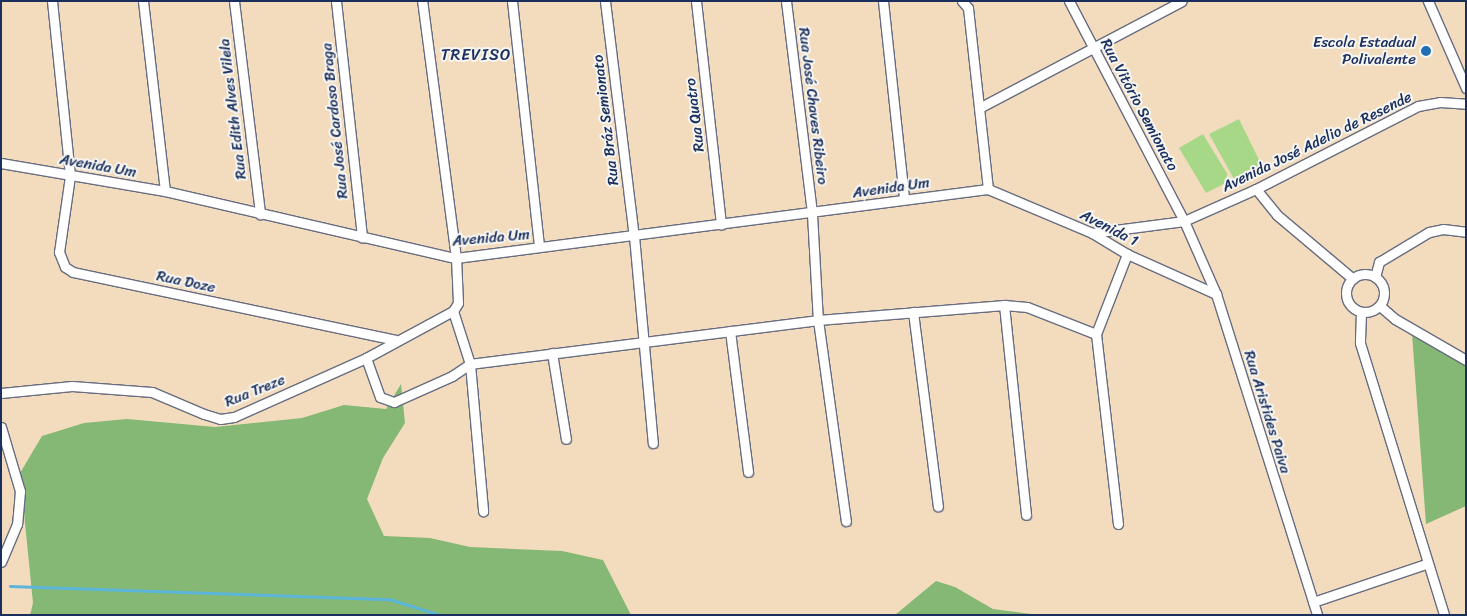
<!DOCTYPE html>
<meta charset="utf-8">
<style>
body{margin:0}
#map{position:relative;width:1467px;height:616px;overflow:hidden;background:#f3dcbe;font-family:Sriracha,sans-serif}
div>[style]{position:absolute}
.green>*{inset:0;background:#a6d888}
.forest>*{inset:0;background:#84b874}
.stream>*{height:3px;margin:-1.5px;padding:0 1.5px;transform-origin:1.5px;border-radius:1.5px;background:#5cb4d9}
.roads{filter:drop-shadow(1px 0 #676c80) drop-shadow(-1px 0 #676c80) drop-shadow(0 1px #676c80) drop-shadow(0 -1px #676c80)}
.street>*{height:9px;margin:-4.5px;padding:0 4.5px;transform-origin:4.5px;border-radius:4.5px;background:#fff}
.street>.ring{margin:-4.5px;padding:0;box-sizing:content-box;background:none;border:9px solid #fff;border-radius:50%}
.dots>*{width:14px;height:14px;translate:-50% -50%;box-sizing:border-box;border:2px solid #f6f6f2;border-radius:50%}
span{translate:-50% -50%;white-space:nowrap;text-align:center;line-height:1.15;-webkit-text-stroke:4px #f6f6f2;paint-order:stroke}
.poi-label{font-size:15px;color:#1b2f5e}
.right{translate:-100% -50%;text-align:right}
.street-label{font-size:15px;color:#1b2f5e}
.neighbourhood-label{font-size:16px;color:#1b2f5e;letter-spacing:1px}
.frame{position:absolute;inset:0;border:2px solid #1b2f5e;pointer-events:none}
</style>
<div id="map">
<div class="green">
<i style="clip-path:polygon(1239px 119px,1262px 166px,1234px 179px,1209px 134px)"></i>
<i style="clip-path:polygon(1203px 134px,1231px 180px,1206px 193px,1179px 148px)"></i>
</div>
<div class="forest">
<i style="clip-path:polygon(1412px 334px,1466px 366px,1466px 506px,1426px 524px)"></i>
<i style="clip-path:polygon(401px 384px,405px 423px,383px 458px,367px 499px,384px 536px,430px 538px,470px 547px,562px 551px,603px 560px,631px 615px,30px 615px,33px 603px,20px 473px,42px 436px,84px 423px,127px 419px,215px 427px,302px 418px,344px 405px,386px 409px)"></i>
<i style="clip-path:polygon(936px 581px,955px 587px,993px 609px,1039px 615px,895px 615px)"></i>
</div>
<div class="stream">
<i style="left:10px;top:586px;width:379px;rotate:2deg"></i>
<i style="left:389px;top:599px;width:53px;rotate:17.4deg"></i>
</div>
<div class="roads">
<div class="street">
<i style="left:52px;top:1px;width:176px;rotate:84.1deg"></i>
<i style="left:70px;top:176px;width:77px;rotate:98.2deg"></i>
<i style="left:59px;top:252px;width:16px;rotate:68deg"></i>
<i style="left:65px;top:267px;width:9px;rotate:32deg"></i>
<i style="left:73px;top:272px;width:329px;rotate:11.9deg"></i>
<i style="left:143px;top:1px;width:191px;rotate:83.4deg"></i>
<i style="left:234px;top:1px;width:215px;rotate:83deg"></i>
<i style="left:336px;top:1px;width:238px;rotate:83.7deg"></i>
<i style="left:512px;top:1px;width:247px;rotate:83.7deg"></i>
<i style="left:605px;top:1px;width:237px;rotate:83deg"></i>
<i style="left:634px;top:236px;width:208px;rotate:84.8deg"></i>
<i style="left:696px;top:1px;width:225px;rotate:83.6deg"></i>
<i style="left:786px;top:1px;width:215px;rotate:83deg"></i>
<i style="left:812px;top:214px;width:106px;rotate:86.8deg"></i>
<i style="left:818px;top:320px;width:203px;rotate:82.1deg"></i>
<i style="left:883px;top:1px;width:198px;rotate:83.9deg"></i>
<i style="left:962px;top:1px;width:9px;rotate:49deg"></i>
<i style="left:968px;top:8px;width:182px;rotate:83.7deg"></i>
<i style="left:1069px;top:1px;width:248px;rotate:62.4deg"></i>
<i style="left:1184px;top:221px;width:80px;rotate:66.3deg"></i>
<i style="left:1216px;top:294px;width:337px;rotate:72.5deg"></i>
<i style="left:1428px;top:1px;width:95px;rotate:66.4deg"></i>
<i style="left:979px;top:108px;width:229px;rotate:-27.8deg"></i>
<i style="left:1px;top:163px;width:166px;rotate:9.7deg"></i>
<i style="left:165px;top:191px;width:299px;rotate:13deg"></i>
<i style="left:456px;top:258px;width:536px;rotate:-7.39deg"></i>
<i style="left:988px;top:189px;width:113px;rotate:22.9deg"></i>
<i style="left:1092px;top:233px;width:41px;rotate:31deg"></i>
<i style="left:1127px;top:254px;width:98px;rotate:24.2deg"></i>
<i style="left:1256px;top:189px;width:33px;rotate:51deg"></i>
<i style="left:1277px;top:215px;width:99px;rotate:40.1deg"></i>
<i style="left:1092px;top:233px;width:93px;rotate:-7.4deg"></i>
<i style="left:1184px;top:221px;width:79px;rotate:-24deg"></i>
<i style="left:1256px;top:189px;width:182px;rotate:-27.1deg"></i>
<i style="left:1418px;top:106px;width:22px;rotate:-10deg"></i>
<i style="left:1440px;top:102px;width:26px;rotate:4deg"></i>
<i class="ring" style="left:1346px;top:274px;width:29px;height:29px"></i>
<i style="left:1375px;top:277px;width:16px;rotate:-75deg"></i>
<i style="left:1379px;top:262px;width:58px;rotate:-31deg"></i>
<i style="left:1429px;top:232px;width:14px;rotate:-12deg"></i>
<i style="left:1443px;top:229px;width:23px;rotate:7deg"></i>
<i style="left:1004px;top:305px;width:211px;rotate:84deg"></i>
<i style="left:1380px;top:306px;width:20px;rotate:41deg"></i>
<i style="left:1395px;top:319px;width:82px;rotate:30deg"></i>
<i style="left:453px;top:311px;width:56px;rotate:72.2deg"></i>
<i style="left:470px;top:364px;width:148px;rotate:84.9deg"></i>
<i style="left:913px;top:312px;width:196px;rotate:82.7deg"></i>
<i style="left:1361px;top:312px;width:31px;rotate:92deg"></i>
<i style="left:1360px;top:343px;width:285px;rotate:72.8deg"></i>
<i style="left:730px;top:331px;width:142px;rotate:82.7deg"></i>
<i style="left:552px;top:353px;width:87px;rotate:80.8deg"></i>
<i style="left:366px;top:358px;width:41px;rotate:70.3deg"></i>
<i style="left:380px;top:397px;width:15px;rotate:20deg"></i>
<i style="left:394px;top:402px;width:64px;rotate:-24.1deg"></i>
<i style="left:452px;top:376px;width:22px;rotate:-34deg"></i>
<i style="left:470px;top:364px;width:351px;rotate:-7.2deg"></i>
<i style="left:818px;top:320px;width:187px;rotate:-4.6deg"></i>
<i style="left:1004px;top:305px;width:23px;rotate:5deg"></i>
<i style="left:1027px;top:307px;width:74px;rotate:21.4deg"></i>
<i style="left:1px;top:393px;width:71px;rotate:-5.6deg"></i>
<i style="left:72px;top:386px;width:80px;rotate:4.3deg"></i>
<i style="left:152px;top:392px;width:56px;rotate:22.9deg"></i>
<i style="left:204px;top:414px;width:17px;rotate:17deg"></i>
<i style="left:220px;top:419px;width:14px;rotate:-8deg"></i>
<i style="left:234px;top:417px;width:145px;rotate:-24.1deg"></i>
<i style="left:366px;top:358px;width:99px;rotate:-28.4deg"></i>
<i style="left:453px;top:311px;width:9px;rotate:-58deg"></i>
<i style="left:458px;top:303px;width:45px;rotate:-92.5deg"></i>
<i style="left:456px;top:258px;width:259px;rotate:-97.5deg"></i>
<i style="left:1px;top:427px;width:67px;rotate:73.5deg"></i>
<i style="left:20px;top:491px;width:33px;rotate:95deg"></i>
<i style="left:17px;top:524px;width:41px;rotate:112.8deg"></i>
<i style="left:1118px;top:524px;width:191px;rotate:-96.6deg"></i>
<i style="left:1096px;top:334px;width:86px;rotate:-68.8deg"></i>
<i style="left:1313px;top:602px;width:119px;rotate:-18.6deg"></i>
</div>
</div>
<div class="dots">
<i style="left:1426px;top:51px;background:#1f6fb2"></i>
</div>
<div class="poi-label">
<span class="right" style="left:1416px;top:51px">Escola Estadual<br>Polivalente</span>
</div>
<div class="street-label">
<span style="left:1139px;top:105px;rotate:62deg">Rua Vitório Semionato</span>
<span style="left:813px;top:106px;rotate:83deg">Rua José Chaves Ribeiro</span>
<span style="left:233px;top:109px;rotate:-97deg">Rua Edith Alves Vilela</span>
<span style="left:695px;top:115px;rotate:-97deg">Rua Quatro</span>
<span style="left:606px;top:120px;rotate:-97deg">Rua Bráz Semionato</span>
<span style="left:335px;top:121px;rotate:-96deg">Rua José Cardoso Braga</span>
<span style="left:1317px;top:142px;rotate:-26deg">Avenida José Adelio de Resende</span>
<span style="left:98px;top:166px;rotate:10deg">Avenida Um</span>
<span style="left:891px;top:188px;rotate:-8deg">Avenida Um</span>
<span style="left:1109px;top:228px;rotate:27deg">Avenida 1</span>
<span style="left:491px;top:238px;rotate:-5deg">Avenida Um</span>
<span style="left:186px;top:282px;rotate:12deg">Rua Doze</span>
<span style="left:255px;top:391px;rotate:-22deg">Rua Treze</span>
<span style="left:1267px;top:412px;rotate:73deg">Rua Aristides Paiva</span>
</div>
<div class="neighbourhood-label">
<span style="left:476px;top:55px">TREVISO</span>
</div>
<div class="frame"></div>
</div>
